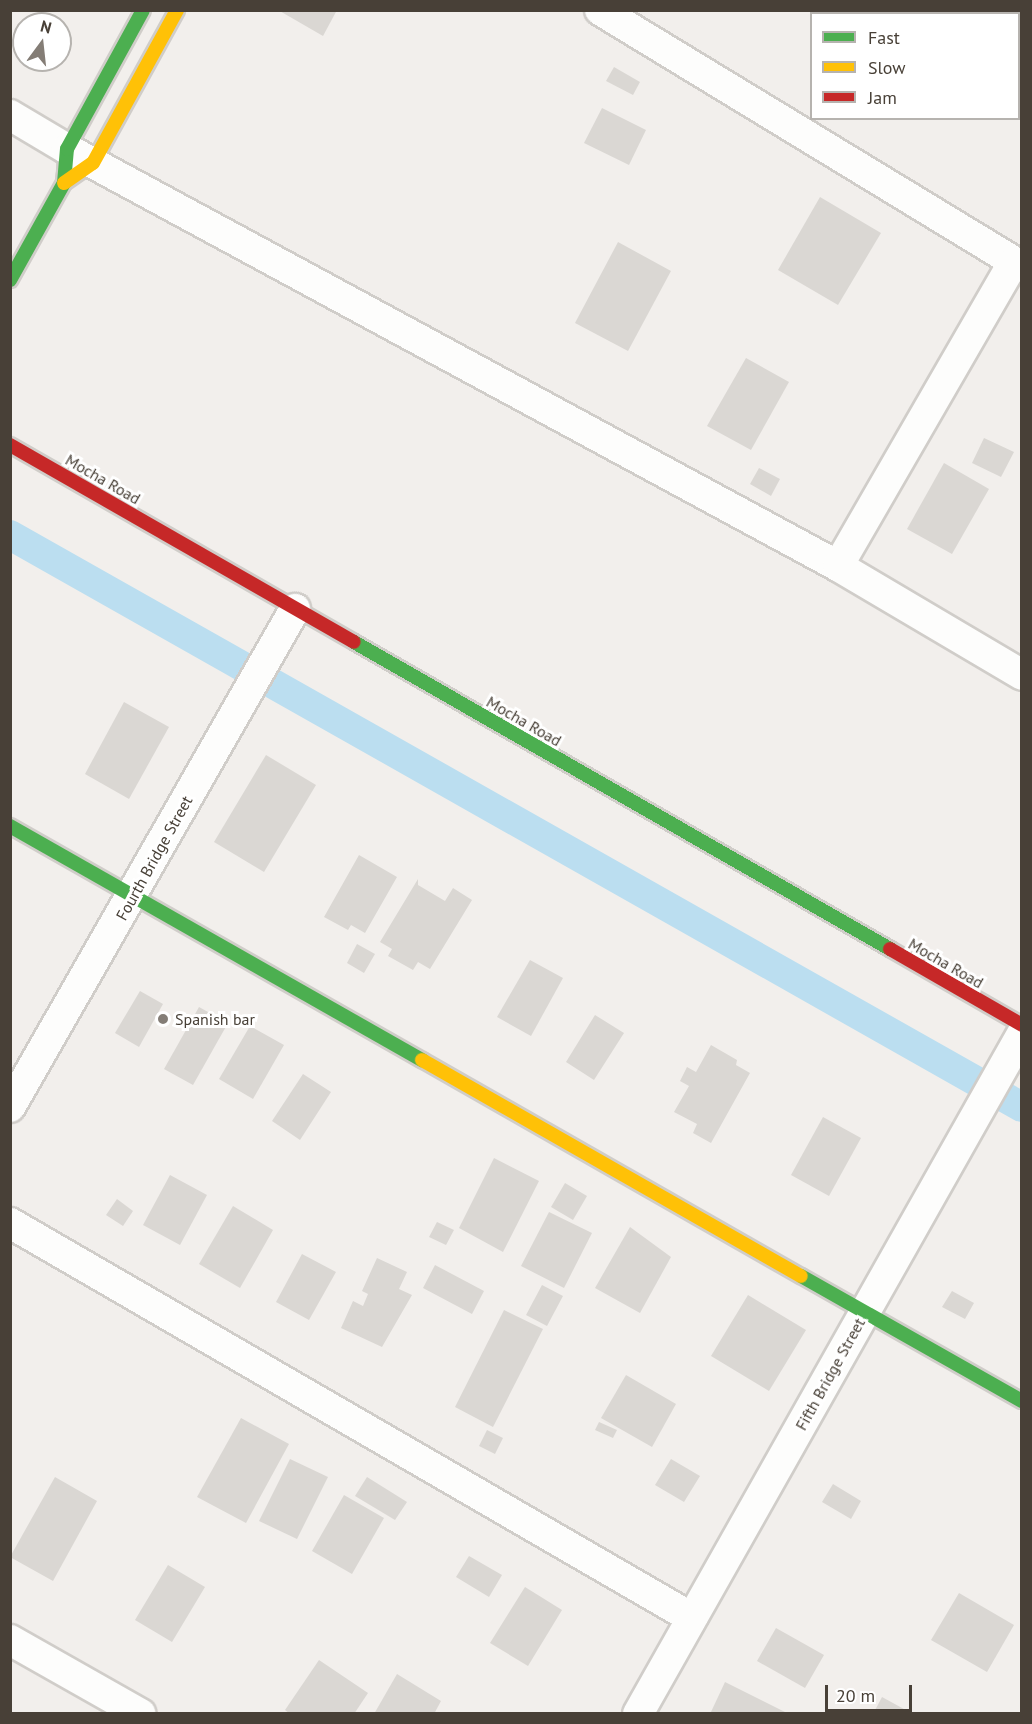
<!DOCTYPE html>
<style>
body{margin:0}
#map{position:relative;width:1032px;height:1724px;overflow:hidden;background:#f2efec;font-family:"PT Sans",sans-serif}
div>[style]{position:absolute}
.canal>*{height:30px;margin:-15px;padding:0 15px;transform-origin:15px;border-radius:15px;background:#bbdef0}
.building>*{inset:0;background:#dad7d3}
.roads{filter:drop-shadow(2px 0 #d0cdc9) drop-shadow(-2px 0 #d0cdc9) drop-shadow(0 2px #d0cdc9) drop-shadow(0 -2px #d0cdc9)}
.street>*{height:30px;margin:-15px;padding:0 15px;transform-origin:15px;border-radius:15px;background:#fdfdfc}
.fast>*{height:14px;margin:-7px;padding:0 7px;transform-origin:7px;border-radius:7px;background:#4caf50}
.slow>*{height:14px;margin:-7px;padding:0 7px;transform-origin:7px;border-radius:7px;background:#ffc107}
.jam>*{height:14px;margin:-7px;padding:0 7px;transform-origin:7px;border-radius:7px;background:#c62828}
.dots>*{width:16px;height:16px;translate:-50% -50%;box-sizing:border-box;border:3px solid #fff;border-radius:50%}
span{translate:-50% -50%;white-space:nowrap;text-align:center;line-height:1.15;-webkit-text-stroke:6px #fff;paint-order:stroke}
.street-label{font-size:16px;color:#484037}
.poi-label{font-size:16px;color:#484037}
.left{translate:0 -50%;text-align:left}
.frame{position:absolute;inset:0;border:12px solid #484037;pointer-events:none}
.legend{position:absolute;left:810px;top:12px;width:210px;height:108px;box-sizing:border-box;background:#fff;border:2px solid #b6b3af;margin:0;padding:8px 10px;list-style:none;font-size:18px;color:#484037}
.legend li{display:flex;align-items:center;gap:12px;height:30px}
.legend b{width:30px;border:2px solid #b6b3af}
.north{position:absolute;left:12px;top:12px;width:60px;height:60px;box-sizing:border-box;background:#fff;border:2px solid #b6b3af;border-radius:50%;rotate:15deg;font-size:16px;font-weight:700;line-height:24px;text-align:center;color:#484037}
.north::after{content:'';display:block;margin:auto;width:21px;height:27px;background:#847d76;clip-path:polygon(50% 0,100% 100%,50% 72%,0 100%)}
.scale{position:absolute;left:825px;top:1685px;width:87px;height:27px;box-sizing:border-box;border:3px solid #484037;border-top:0;padding-left:8px;font-size:18px;line-height:21px;white-space:nowrap;color:#484037;-webkit-text-stroke:4px #fff;paint-order:stroke}
</style>
<div id="map">
<div class="canal">
<i style="left:10px;top:535px;width:1162px;rotate:29.48deg"></i>
</div>
<div class="building">
<i style="clip-path:polygon(278px 10px,337px 10px,323px 36px)"></i>
<i style="clip-path:polygon(614px 67px,640px 82px,633px 95px,606px 81px)"></i>
<i style="clip-path:polygon(602px 108px,646px 130px,629px 165px,584px 143px)"></i>
<i style="clip-path:polygon(820px 197px,881px 233px,838px 305px,778px 270px)"></i>
<i style="clip-path:polygon(618px 242px,671px 271px,628px 351px,575px 323px)"></i>
<i style="clip-path:polygon(746px 358px,789px 382px,751px 450px,707px 426px)"></i>
<i style="clip-path:polygon(984px 438px,1014px 452px,1001px 477px,972px 463px)"></i>
<i style="clip-path:polygon(944px 463px,989px 489px,952px 554px,907px 529px)"></i>
<i style="clip-path:polygon(759px 468px,780px 479px,771px 496px,750px 484px)"></i>
<i style="clip-path:polygon(124px 702px,169px 727px,129px 799px,85px 774px)"></i>
<i style="clip-path:polygon(266px 755px,316px 785px,264px 872px,214px 842px)"></i>
<i style="clip-path:polygon(359px 855px,397px 877px,365px 933px,351px 925px,348px 930px,324px 917px)"></i>
<i style="clip-path:polygon(418px 879px,418px 885px,445px 901px,453px 888px,472px 900px,430px 969px,418px 962px,413px 970px,388px 956px,392px 949px,380px 942px)"></i>
<i style="clip-path:polygon(357px 944px,375px 954px,364px 973px,347px 963px)"></i>
<i style="clip-path:polygon(530px 960px,563px 978px,531px 1036px,497px 1017px)"></i>
<i style="clip-path:polygon(140px 991px,163px 1004px,139px 1047px,115px 1033px)"></i>
<i style="clip-path:polygon(199px 1007px,228px 1023px,193px 1085px,164px 1069px)"></i>
<i style="clip-path:polygon(595px 1015px,624px 1033px,594px 1080px,566px 1062px)"></i>
<i style="clip-path:polygon(250px 1026px,284px 1045px,253px 1099px,219px 1079px)"></i>
<i style="clip-path:polygon(711px 1045px,737px 1060px,736px 1065px,750px 1073px,711px 1143px,693px 1133px,697px 1124px,674px 1112px,689px 1086px,680px 1081px,687px 1067px,696px 1072px)"></i>
<i style="clip-path:polygon(303px 1074px,331px 1092px,300px 1140px,272px 1121px)"></i>
<i style="clip-path:polygon(823px 1117px,861px 1138px,829px 1196px,791px 1175px)"></i>
<i style="clip-path:polygon(494px 1158px,539px 1181px,503px 1252px,459px 1228px)"></i>
<i style="clip-path:polygon(170px 1175px,207px 1195px,180px 1245px,143px 1225px)"></i>
<i style="clip-path:polygon(565px 1183px,587px 1196px,573px 1220px,551px 1207px)"></i>
<i style="clip-path:polygon(117px 1199px,133px 1211px,123px 1226px,106px 1215px)"></i>
<i style="clip-path:polygon(233px 1206px,273px 1230px,240px 1288px,199px 1264px)"></i>
<i style="clip-path:polygon(549px 1212px,592px 1233px,564px 1288px,521px 1266px)"></i>
<i style="clip-path:polygon(437px 1222px,454px 1230px,446px 1245px,429px 1237px)"></i>
<i style="clip-path:polygon(630px 1227px,671px 1257px,640px 1313px,595px 1288px)"></i>
<i style="clip-path:polygon(302px 1254px,336px 1272px,309px 1320px,276px 1302px)"></i>
<i style="clip-path:polygon(377px 1258px,407px 1272px,399px 1289px,412px 1295px,382px 1347px,341px 1328px,353px 1301px,363px 1306px,368px 1294px,362px 1291px)"></i>
<i style="clip-path:polygon(435px 1265px,484px 1291px,472px 1314px,423px 1288px)"></i>
<i style="clip-path:polygon(542px 1285px,563px 1296px,547px 1326px,526px 1315px)"></i>
<i style="clip-path:polygon(952px 1291px,974px 1303px,965px 1319px,942px 1307px)"></i>
<i style="clip-path:polygon(748px 1295px,806px 1330px,769px 1391px,711px 1356px)"></i>
<i style="clip-path:polygon(504px 1310px,543px 1329px,493px 1427px,455px 1407px)"></i>
<i style="clip-path:polygon(626px 1375px,676px 1404px,652px 1447px,601px 1418px)"></i>
<i style="clip-path:polygon(241px 1418px,289px 1444px,246px 1523px,197px 1497px)"></i>
<i style="clip-path:polygon(599px 1422px,617px 1430px,613px 1438px,595px 1430px)"></i>
<i style="clip-path:polygon(487px 1430px,503px 1438px,495px 1454px,479px 1446px)"></i>
<i style="clip-path:polygon(290px 1459px,328px 1477px,297px 1539px,259px 1521px)"></i>
<i style="clip-path:polygon(671px 1459px,700px 1476px,684px 1502px,655px 1485px)"></i>
<i style="clip-path:polygon(55px 1477px,97px 1501px,53px 1581px,10px 1557px)"></i>
<i style="clip-path:polygon(367px 1477px,407px 1502px,395px 1520px,355px 1496px)"></i>
<i style="clip-path:polygon(833px 1484px,861px 1501px,851px 1519px,822px 1502px)"></i>
<i style="clip-path:polygon(344px 1495px,384px 1518px,352px 1574px,312px 1551px)"></i>
<i style="clip-path:polygon(469px 1556px,502px 1575px,489px 1597px,456px 1577px)"></i>
<i style="clip-path:polygon(168px 1565px,205px 1587px,172px 1642px,135px 1620px)"></i>
<i style="clip-path:polygon(525px 1587px,562px 1610px,528px 1666px,490px 1643px)"></i>
<i style="clip-path:polygon(959px 1593px,1014px 1625px,987px 1672px,931px 1640px)"></i>
<i style="clip-path:polygon(776px 1628px,824px 1655px,805px 1688px,757px 1661px)"></i>
<i style="clip-path:polygon(319px 1660px,368px 1693px,354px 1714px,290px 1714px,285px 1710px)"></i>
<i style="clip-path:polygon(397px 1674px,441px 1701px,434px 1714px,374px 1714px)"></i>
<i style="clip-path:polygon(725px 1682px,789px 1714px,710px 1714px)"></i>
<i style="clip-path:polygon(882px 1697px,913px 1714px,873px 1714px)"></i>
</div>
<div class="roads">
<div class="street">
<i style="left:600px;top:10px;width:494px;rotate:31.3deg"></i>
<i style="left:10px;top:115px;width:66px;rotate:30.8deg"></i>
<i style="left:67px;top:149px;width:877px;rotate:28.41deg"></i>
<i style="left:838px;top:566px;width:214px;rotate:30.6deg"></i>
<i style="left:838px;top:566px;width:350px;rotate:-60deg"></i>
<i style="left:10px;top:1107px;width:574px;rotate:-60.22deg"></i>
<i style="left:10px;top:1223px;width:788px;rotate:30.08deg"></i>
<i style="left:10px;top:1640px;width:150px;rotate:29.5deg"></i>
<i style="left:638px;top:1714px;width:781px;rotate:-60.55deg"></i>
</div>
<div class="fast">
<i style="left:10px;top:280px;width:111px;rotate:-60.9deg"></i>
<i style="left:64px;top:183px;width:34px;rotate:-85deg"></i>
<i style="left:67px;top:149px;width:158px;rotate:-61.3deg"></i>
<i style="left:354px;top:642px;width:618px;rotate:29.8deg"></i>
<i style="left:10px;top:826px;width:474px;rotate:29.6deg"></i>
<i style="left:801px;top:1276px;width:254px;rotate:29.5deg"></i>
</div>
<div class="slow">
<i style="left:64px;top:183px;width:35px;rotate:-35deg"></i>
<i style="left:93px;top:163px;width:175px;rotate:-61.2deg"></i>
<i style="left:422px;top:1060px;width:436px;rotate:29.7deg"></i>
</div>
<div class="jam">
<i style="left:10px;top:445px;width:396px;rotate:29.8deg"></i>
<i style="left:890px;top:949px;width:152px;rotate:29.9deg"></i>
</div>
</div>
<div class="dots">
<i style="left:163px;top:1019px;background:#847d76"></i>
</div>
<div class="street-label">
<span style="left:103px;top:479px;rotate:30deg">Mocha Road</span>
<span style="left:524px;top:721px;rotate:30deg">Mocha Road</span>
<span style="left:154px;top:858px;rotate:-61deg">Fourth Bridge Street</span>
<span style="left:946px;top:963px;rotate:30deg">Mocha Road</span>
<span style="left:830px;top:1374px;rotate:-61deg">Fifth Bridge Street</span>
</div>
<div class="poi-label">
<span class="left" style="left:175px;top:1019px">Spanish bar</span>
</div>
<div class="frame"></div>
<ul class="legend">
<li><b style="height:8px;background:#4caf50"></b>Fast</li>
<li><b style="height:8px;background:#ffc107"></b>Slow</li>
<li><b style="height:8px;background:#c62828"></b>Jam</li>
</ul>
<div class="north">N</div>
<div class="scale">20 m</div>
</div>
